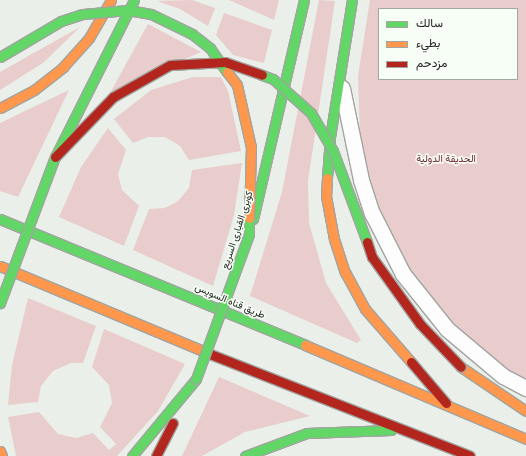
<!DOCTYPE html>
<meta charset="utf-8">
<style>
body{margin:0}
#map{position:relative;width:526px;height:456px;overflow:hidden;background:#eaefea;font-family:Figtree,Vazirmatn,sans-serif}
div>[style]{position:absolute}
.green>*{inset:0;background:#e8cdcc}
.roads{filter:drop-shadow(1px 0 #a1a4a0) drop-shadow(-1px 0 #a1a4a0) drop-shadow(0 1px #a1a4a0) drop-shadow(0 -1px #a1a4a0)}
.street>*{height:15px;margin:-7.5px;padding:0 7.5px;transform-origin:7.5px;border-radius:7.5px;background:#fcfdfc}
.fast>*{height:9px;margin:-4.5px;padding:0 4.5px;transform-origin:4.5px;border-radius:4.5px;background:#63d668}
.slow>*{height:9px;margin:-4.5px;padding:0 4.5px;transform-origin:4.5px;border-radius:4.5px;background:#ff974d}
.jam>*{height:9px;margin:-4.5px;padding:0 4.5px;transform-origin:4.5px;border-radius:4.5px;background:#b3261e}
.bridges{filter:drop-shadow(1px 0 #a1a4a0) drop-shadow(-1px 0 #a1a4a0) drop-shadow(0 1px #a1a4a0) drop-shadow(0 -1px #a1a4a0)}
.fast-bridge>*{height:9px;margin:-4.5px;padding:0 4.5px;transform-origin:4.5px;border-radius:4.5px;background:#63d668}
.slow-bridge>*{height:9px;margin:-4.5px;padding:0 4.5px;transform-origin:4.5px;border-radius:4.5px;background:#ff974d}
.jam-bridge>*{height:9px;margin:-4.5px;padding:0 4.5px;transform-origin:4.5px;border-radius:4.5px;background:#b3261e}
span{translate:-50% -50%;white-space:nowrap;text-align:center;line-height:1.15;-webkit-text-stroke:3px #f7fef6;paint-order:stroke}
.park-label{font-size:10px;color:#6e222d}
.street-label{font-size:10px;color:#222421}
.legend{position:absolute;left:378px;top:8px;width:140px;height:72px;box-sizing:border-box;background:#f7fef6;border:1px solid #a2a7a1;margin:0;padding:5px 7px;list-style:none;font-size:12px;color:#222421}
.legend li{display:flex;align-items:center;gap:8px;height:20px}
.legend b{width:20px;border:1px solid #a2a7a1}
</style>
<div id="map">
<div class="green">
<i style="clip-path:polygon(192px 0,215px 8px,208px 26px,180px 9px,157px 1px)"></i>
<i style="clip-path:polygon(229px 0,279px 0,274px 20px)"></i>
<i style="clip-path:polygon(319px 0,335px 1px,308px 181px,309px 223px,326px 283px,361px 340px,357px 343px,250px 296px,282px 192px)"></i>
<i style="clip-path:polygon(evenodd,370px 0,526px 0,526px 380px,481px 353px,446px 322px,392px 247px,372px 194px,360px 138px,358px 76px,370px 0,379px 9px,517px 9px,517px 79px,379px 79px,379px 9px)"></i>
<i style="clip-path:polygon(224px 13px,272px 30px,264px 63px,233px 55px,216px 35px)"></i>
<i style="clip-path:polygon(148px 24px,201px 52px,110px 93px)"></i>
<i style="clip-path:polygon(80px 27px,43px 63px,0 90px,0 72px)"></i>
<i style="clip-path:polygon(193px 77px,221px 77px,228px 91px,241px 151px,189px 160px,180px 146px,165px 137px,148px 137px,133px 143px,114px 119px,151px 90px)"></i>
<i style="clip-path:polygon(69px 90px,18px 197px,0 191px,0 123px)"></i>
<i style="clip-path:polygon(108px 128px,126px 150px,118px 174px,122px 190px,139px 206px,124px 246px,59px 217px,81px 167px)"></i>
<i style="clip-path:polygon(242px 163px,234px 215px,213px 286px,133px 250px,149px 209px,165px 208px,178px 201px,189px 188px,192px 170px)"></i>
<i style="clip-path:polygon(28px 298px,96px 326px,83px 363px,71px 363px,53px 371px,41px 386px,38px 402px,8px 405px,12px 365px)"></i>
<i style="clip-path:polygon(104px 329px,185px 364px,158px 411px,117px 456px,16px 456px,8px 417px,39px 412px,58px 434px,76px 438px,93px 433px,109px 450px,116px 444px,100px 427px,112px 403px,109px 385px,92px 367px)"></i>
<i style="clip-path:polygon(219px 377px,310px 416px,245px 432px,202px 456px,182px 456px)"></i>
</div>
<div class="roads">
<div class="street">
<i style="left:342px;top:88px;width:94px;rotate:78.3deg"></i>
<i style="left:361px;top:180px;width:35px;rotate:72deg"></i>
<i style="left:372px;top:213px;width:68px;rotate:63.1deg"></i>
<i style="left:403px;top:274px;width:70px;rotate:51.3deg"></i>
<i style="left:447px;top:329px;width:73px;rotate:40deg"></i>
<i style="left:503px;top:376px;width:26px;rotate:28deg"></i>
</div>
<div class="fast">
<i style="left:327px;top:178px;width:41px;rotate:-85.8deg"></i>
<i style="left:330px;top:137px;width:139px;rotate:-80.9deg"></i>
<i style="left:0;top:219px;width:330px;rotate:22.4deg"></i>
<i style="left:253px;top:219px;width:225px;rotate:-76.9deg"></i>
<i style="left:132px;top:456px;width:100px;rotate:-50.3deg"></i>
<i style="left:245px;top:456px;width:66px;rotate:-20.4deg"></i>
<i style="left:307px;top:433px;width:84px;rotate:-2deg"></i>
</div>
<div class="slow">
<i style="left:0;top:108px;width:38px;rotate:-28deg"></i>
<i style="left:34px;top:90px;width:37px;rotate:-38deg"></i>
<i style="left:63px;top:67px;width:39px;rotate:-48deg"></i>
<i style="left:89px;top:38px;width:44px;rotate:-59.9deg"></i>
<i style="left:327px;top:178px;width:18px;rotate:93deg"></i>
<i style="left:326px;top:196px;width:44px;rotate:79.5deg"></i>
<i style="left:334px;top:239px;width:35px;rotate:72deg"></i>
<i style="left:345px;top:272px;width:42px;rotate:61.6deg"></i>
<i style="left:365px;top:309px;width:70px;rotate:49deg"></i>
<i style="left:0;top:266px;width:228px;rotate:22.7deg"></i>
<i style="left:305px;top:345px;width:240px;rotate:23deg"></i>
<i style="left:461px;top:367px;width:78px;rotate:34.1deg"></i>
<i style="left:0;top:451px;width:5px;rotate:68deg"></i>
</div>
<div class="jam">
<i style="left:210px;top:354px;width:279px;rotate:21.4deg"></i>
<i style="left:411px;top:362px;width:54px;rotate:49.5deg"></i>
<i style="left:156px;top:456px;width:37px;rotate:-63deg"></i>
</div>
</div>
<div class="bridges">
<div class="fast-bridge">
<i style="left:0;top:57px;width:71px;rotate:-30.5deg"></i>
<i style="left:61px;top:21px;width:23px;rotate:-18deg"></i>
<i style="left:83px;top:14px;width:45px;rotate:-5.1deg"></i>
<i style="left:128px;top:10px;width:23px;rotate:10deg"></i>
<i style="left:151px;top:14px;width:46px;rotate:26deg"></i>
<i style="left:192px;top:34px;width:23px;rotate:38deg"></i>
<i style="left:210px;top:48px;width:29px;rotate:55deg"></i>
<i style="left:262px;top:75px;width:12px;rotate:20deg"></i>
<i style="left:273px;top:79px;width:51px;rotate:41.8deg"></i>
<i style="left:311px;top:113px;width:44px;rotate:59.9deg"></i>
<i style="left:333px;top:151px;width:97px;rotate:69.5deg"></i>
<i style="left:0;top:303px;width:156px;rotate:-69.4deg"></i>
<i style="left:55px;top:157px;width:176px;rotate:-63.3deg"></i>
<i style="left:196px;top:379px;width:154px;rotate:-69.9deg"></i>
<i style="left:249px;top:234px;width:16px;rotate:-90deg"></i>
</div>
<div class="slow-bridge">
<i style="left:227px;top:72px;width:16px;rotate:52deg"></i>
<i style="left:237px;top:85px;width:64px;rotate:77.3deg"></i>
<i style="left:251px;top:147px;width:71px;rotate:91.6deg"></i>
</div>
<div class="jam-bridge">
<i style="left:55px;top:157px;width:83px;rotate:-46deg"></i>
<i style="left:113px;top:97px;width:65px;rotate:-29.3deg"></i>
<i style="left:170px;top:65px;width:55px;rotate:-3.1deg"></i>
<i style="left:225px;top:62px;width:39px;rotate:19deg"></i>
<i style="left:367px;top:242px;width:16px;rotate:72deg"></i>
<i style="left:372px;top:257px;width:82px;rotate:54.4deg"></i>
<i style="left:420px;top:324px;width:59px;rotate:46.4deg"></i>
</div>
</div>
<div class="park-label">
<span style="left:446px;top:159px">الحديقة الدولية</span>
</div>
<div class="street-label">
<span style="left:237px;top:230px;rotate:-72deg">كوبرى القبارى السريع</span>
<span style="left:230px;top:301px;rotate:23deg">طريق قناه السويس</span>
</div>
<ul class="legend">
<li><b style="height:5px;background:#63d668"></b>سالك</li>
<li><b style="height:5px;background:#ff974d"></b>بطيء</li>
<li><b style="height:5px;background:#b3261e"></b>مزدحم</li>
</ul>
</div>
